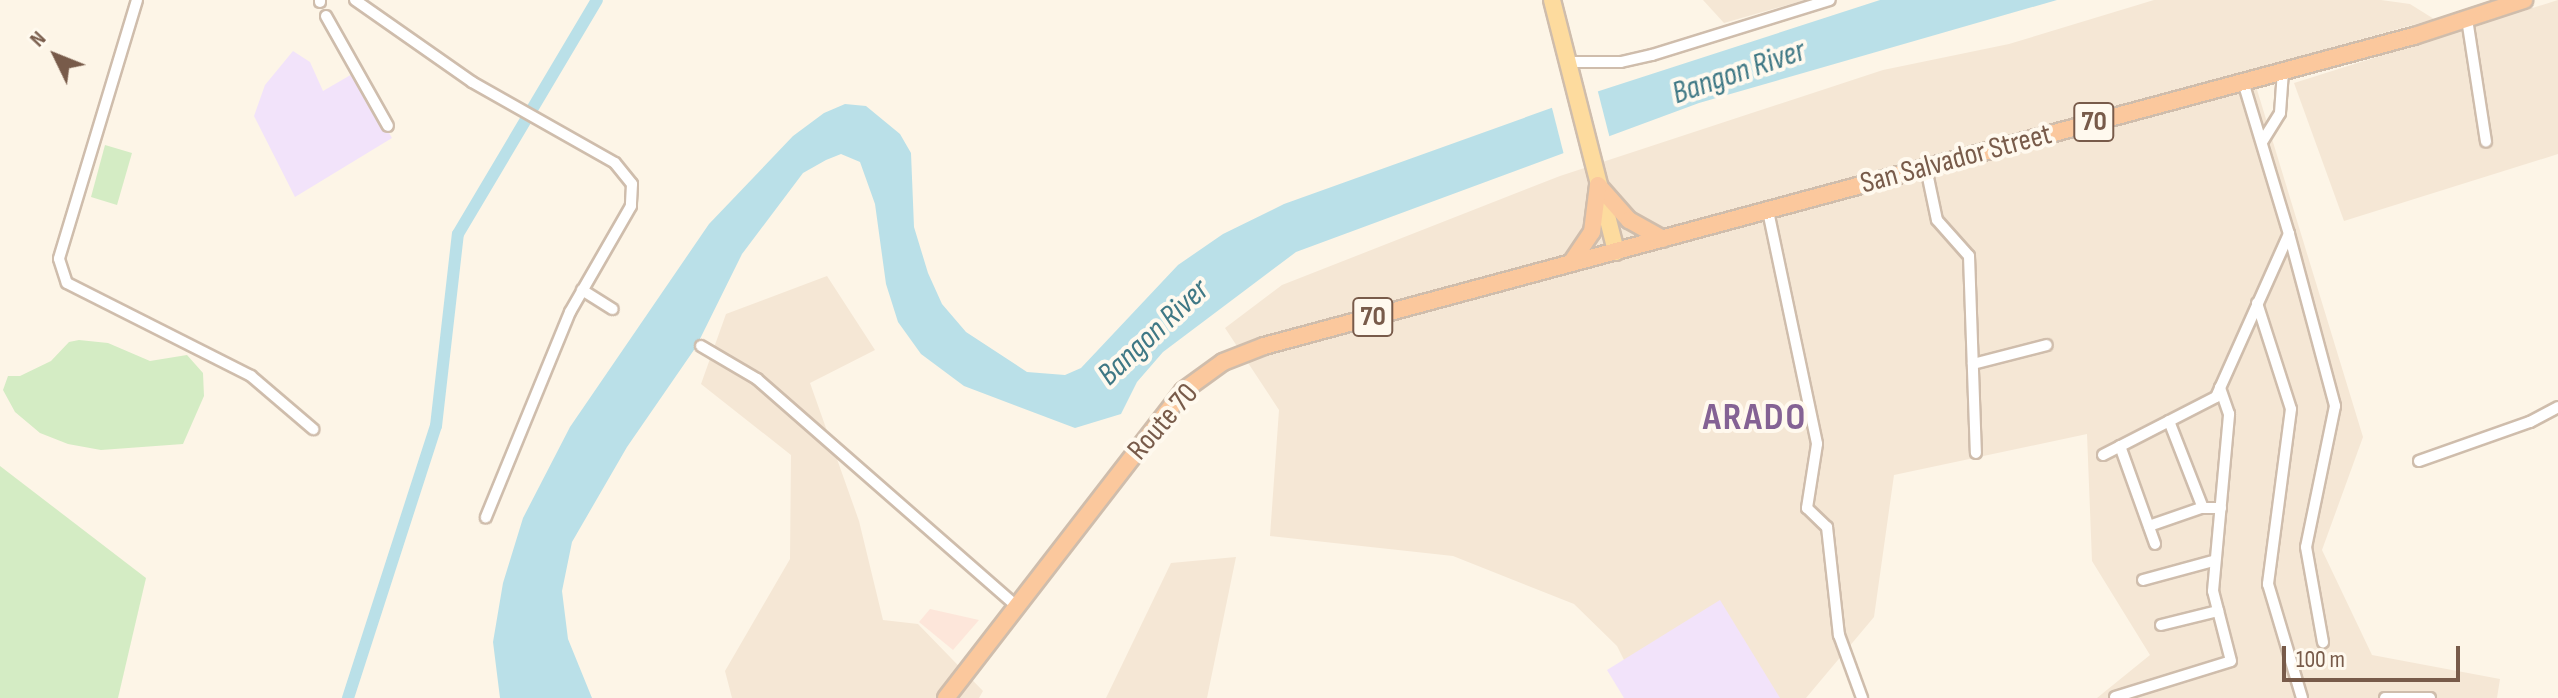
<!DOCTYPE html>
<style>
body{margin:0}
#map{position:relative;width:2558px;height:698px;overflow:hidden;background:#fdf5e7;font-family:"Sofia Sans Condensed",sans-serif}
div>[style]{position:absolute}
.residential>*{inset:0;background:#f5e7d5}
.commercial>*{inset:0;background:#fde6da}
.education>*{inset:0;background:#f2e3fa}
.green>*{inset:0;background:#d4ecc4}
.water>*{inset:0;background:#bae0e8}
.pier>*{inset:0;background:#fdf5e7}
.canal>*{height:12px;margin:-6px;padding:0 6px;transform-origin:6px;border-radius:6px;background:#bae0e8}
.roads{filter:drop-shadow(2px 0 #cfbdac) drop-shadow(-2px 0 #cfbdac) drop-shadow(0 2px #cfbdac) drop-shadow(0 -2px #cfbdac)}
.minor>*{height:10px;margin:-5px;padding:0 5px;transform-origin:5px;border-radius:5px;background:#fff}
.primary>*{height:16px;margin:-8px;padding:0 8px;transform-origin:8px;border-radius:8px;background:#fddb9e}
.trunk>*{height:16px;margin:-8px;padding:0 8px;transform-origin:8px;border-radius:8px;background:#fbc89d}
span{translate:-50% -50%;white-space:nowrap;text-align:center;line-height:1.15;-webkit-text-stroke:8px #fff9ee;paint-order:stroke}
.shield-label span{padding:2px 6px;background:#fff9ee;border:2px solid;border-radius:6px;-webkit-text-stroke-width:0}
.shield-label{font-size:28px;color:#785b4a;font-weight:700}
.street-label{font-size:30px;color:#785b4a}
.water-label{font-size:32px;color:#3f7885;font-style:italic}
.district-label{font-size:38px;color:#846294;font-weight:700;letter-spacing:2px}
.north{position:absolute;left:16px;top:16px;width:80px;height:80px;-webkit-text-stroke:6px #fff9ee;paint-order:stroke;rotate:313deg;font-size:22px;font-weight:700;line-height:32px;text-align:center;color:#785b4a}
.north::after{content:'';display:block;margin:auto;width:28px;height:36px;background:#785b4a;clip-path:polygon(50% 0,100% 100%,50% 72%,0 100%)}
.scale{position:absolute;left:2282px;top:646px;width:178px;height:36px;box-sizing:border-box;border:4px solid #785b4a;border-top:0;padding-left:10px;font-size:24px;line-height:28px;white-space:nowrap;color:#785b4a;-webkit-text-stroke:6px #fff9ee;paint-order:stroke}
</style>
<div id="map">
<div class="residential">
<i style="clip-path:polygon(1703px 0,1805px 0,1724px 23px)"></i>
<i style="clip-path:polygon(2154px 0,2381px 0,2410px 4px,2434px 19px,2251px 70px,2363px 437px,2322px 550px,2372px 655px,2500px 679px,2497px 698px,2097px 698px,2150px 655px,2092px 561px,2087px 434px,1894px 475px,1874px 617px,1806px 698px,1643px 698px,1617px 646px,1574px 604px,1453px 556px,1270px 536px,1279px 410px,1225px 328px,1282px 285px,1560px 176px,1883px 70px,2009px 44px)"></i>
<i style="clip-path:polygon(2558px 0,2558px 154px,2344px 221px,2294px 83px)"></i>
<i style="clip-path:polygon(827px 276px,875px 350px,810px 383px,859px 521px,883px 620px,918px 624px,983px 691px,979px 698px,732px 698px,725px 671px,790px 559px,791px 455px,701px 384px,726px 314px)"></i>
<i style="clip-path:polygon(1236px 557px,1207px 698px,1106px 698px,1171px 563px)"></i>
</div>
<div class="commercial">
<i style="clip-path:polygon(930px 609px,979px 620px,953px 650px,919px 622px)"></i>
</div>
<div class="education">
<i style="clip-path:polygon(293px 51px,310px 62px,323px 91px,354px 73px,392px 138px,295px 197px,254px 116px,265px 85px)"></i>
<i style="clip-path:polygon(1720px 600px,1780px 698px,1624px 698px,1607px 670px)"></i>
</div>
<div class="green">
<i style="clip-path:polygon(105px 145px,132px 153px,117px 205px,91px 197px)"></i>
<i style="clip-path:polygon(79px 340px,108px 343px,150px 361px,187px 355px,203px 373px,204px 396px,183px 444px,101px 450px,68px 444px,40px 433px,15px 412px,3px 390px,8px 376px,20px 376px,51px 361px,69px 342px)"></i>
<i style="clip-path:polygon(0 466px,146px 578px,118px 698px,0 698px)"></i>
</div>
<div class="water">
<i style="clip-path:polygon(1880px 0,2057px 0,1699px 103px,1296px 252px,1163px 352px,1137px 382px,1121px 414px,1075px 428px,964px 386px,921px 354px,898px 322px,886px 284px,875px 204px,860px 162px,841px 154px,826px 160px,803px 173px,742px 254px,696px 347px,627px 447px,572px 542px,562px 591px,568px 639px,592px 698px,500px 698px,493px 642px,503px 583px,523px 518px,570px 427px,709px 224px,793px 136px,824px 113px,845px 104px,866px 106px,900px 134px,911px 153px,914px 227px,928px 273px,942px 304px,966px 332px,1027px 372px,1065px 375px,1081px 368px,1178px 265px,1223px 234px,1284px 204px,1596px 92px)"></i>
</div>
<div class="pier">
<i style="clip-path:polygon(1597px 88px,1610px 139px,1564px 155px,1551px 104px)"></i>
</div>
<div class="canal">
<i style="left:348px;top:698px;width:286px;rotate:-72.1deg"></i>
<i style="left:436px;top:426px;width:193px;rotate:-83.5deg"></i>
<i style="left:458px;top:234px;width:272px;rotate:-59.3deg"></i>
</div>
<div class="roads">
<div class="minor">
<i style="left:137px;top:0;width:270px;rotate:106.8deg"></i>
<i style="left:59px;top:259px;width:25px;rotate:72deg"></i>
<i style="left:67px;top:283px;width:206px;rotate:26.8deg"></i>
<i style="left:251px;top:376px;width:82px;rotate:40.5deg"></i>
<i style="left:320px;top:0;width:2px;rotate:90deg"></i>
<i style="left:355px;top:0;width:143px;rotate:35deg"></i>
<i style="left:472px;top:82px;width:164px;rotate:29.5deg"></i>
<i style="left:615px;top:163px;width:27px;rotate:51deg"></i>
<i style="left:632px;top:184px;width:22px;rotate:93deg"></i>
<i style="left:631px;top:206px;width:122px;rotate:119.9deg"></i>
<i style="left:570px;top:312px;width:222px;rotate:112.3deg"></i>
<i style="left:326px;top:16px;width:126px;rotate:60.6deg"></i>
<i style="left:2467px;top:19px;width:124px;rotate:81.2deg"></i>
<i style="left:1567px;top:62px;width:54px"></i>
<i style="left:1621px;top:62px;width:32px;rotate:-13deg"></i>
<i style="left:1652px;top:55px;width:186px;rotate:-17.2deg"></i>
<i style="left:2262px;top:142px;width:34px;rotate:-58deg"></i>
<i style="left:2280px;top:113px;width:42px;rotate:-85.9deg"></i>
<i style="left:1926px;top:168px;width:53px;rotate:78.1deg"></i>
<i style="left:1937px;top:220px;width:48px;rotate:48.4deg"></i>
<i style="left:1969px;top:256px;width:197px;rotate:88deg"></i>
<i style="left:1768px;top:211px;width:238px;rotate:78.1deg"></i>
<i style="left:1817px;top:444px;width:65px;rotate:98.9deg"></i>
<i style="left:1807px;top:508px;width:28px;rotate:44deg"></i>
<i style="left:1827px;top:527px;width:109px;rotate:83.7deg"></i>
<i style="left:1839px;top:635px;width:67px;rotate:69.9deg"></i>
<i style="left:2289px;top:234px;width:178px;rotate:75deg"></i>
<i style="left:2335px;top:406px;width:144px;rotate:101.6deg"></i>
<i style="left:2306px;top:547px;width:97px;rotate:79.9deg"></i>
<i style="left:582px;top:290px;width:36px;rotate:32deg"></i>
<i style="left:2257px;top:303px;width:111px;rotate:72.2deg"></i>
<i style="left:2291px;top:409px;width:177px;rotate:97.5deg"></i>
<i style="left:2268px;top:584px;width:119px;rotate:73.4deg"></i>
<i style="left:701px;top:346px;width:65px;rotate:30.5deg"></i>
<i style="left:757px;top:379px;width:344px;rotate:41.2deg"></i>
<i style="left:1973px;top:364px;width:76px;rotate:-14.4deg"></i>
<i style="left:2169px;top:421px;width:93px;rotate:68.7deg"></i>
<i style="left:2120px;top:446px;width:104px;rotate:70.3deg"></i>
<i style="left:2103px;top:455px;width:127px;rotate:-27.2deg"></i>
<i style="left:2216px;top:397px;width:179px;rotate:-65.9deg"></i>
<i style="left:2289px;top:234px;width:159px;rotate:-106.8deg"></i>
<i style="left:2419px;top:461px;width:118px;rotate:-19.4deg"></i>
<i style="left:2530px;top:422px;width:32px;rotate:-28deg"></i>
<i style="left:2149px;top:526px;width:55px;rotate:-19.1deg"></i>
<i style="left:2201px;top:508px;width:20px"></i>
<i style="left:2143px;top:580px;width:73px;rotate:-15.2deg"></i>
<i style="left:2161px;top:625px;width:59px;rotate:-13.8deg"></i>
<i style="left:2115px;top:697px;width:121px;rotate:-17.2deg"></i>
<i style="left:2231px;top:661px;width:72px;rotate:-104.4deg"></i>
<i style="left:2213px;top:591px;width:178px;rotate:-84.8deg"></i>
<i style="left:2229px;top:414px;width:28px;rotate:-109deg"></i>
<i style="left:2385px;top:698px;width:45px"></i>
</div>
<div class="primary">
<i style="left:1552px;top:0;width:260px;rotate:75.7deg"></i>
</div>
<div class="trunk">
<i style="left:1598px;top:185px;width:47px;rotate:48.5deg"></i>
<i style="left:1629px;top:220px;width:39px;rotate:29deg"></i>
<i style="left:1571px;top:263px;width:37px;rotate:-56deg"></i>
<i style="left:1592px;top:232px;width:47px;rotate:-82.7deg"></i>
<i style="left:946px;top:698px;width:388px;rotate:-52.3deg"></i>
<i style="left:1183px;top:391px;width:49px;rotate:-35.9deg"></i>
<i style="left:1223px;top:362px;width:44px;rotate:-21.3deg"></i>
<i style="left:1264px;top:346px;width:1191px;rotate:-15.09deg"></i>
<i style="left:2414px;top:36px;width:116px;rotate:-18.1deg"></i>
</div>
</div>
<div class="shield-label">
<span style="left:2094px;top:122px">70</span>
<span style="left:1373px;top:317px">70</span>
</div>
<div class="street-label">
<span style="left:1956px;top:159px;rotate:-15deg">San Salvador Street</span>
<span style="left:1163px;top:422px;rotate:-49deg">Route 70</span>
</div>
<div class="water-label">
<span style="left:1739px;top:73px;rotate:-19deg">Bangon River</span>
<span style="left:1154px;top:333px;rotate:-43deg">Bangon River</span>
</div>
<div class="district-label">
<span style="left:1755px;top:418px">ARADO</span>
</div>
<div class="north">N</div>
<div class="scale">100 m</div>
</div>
